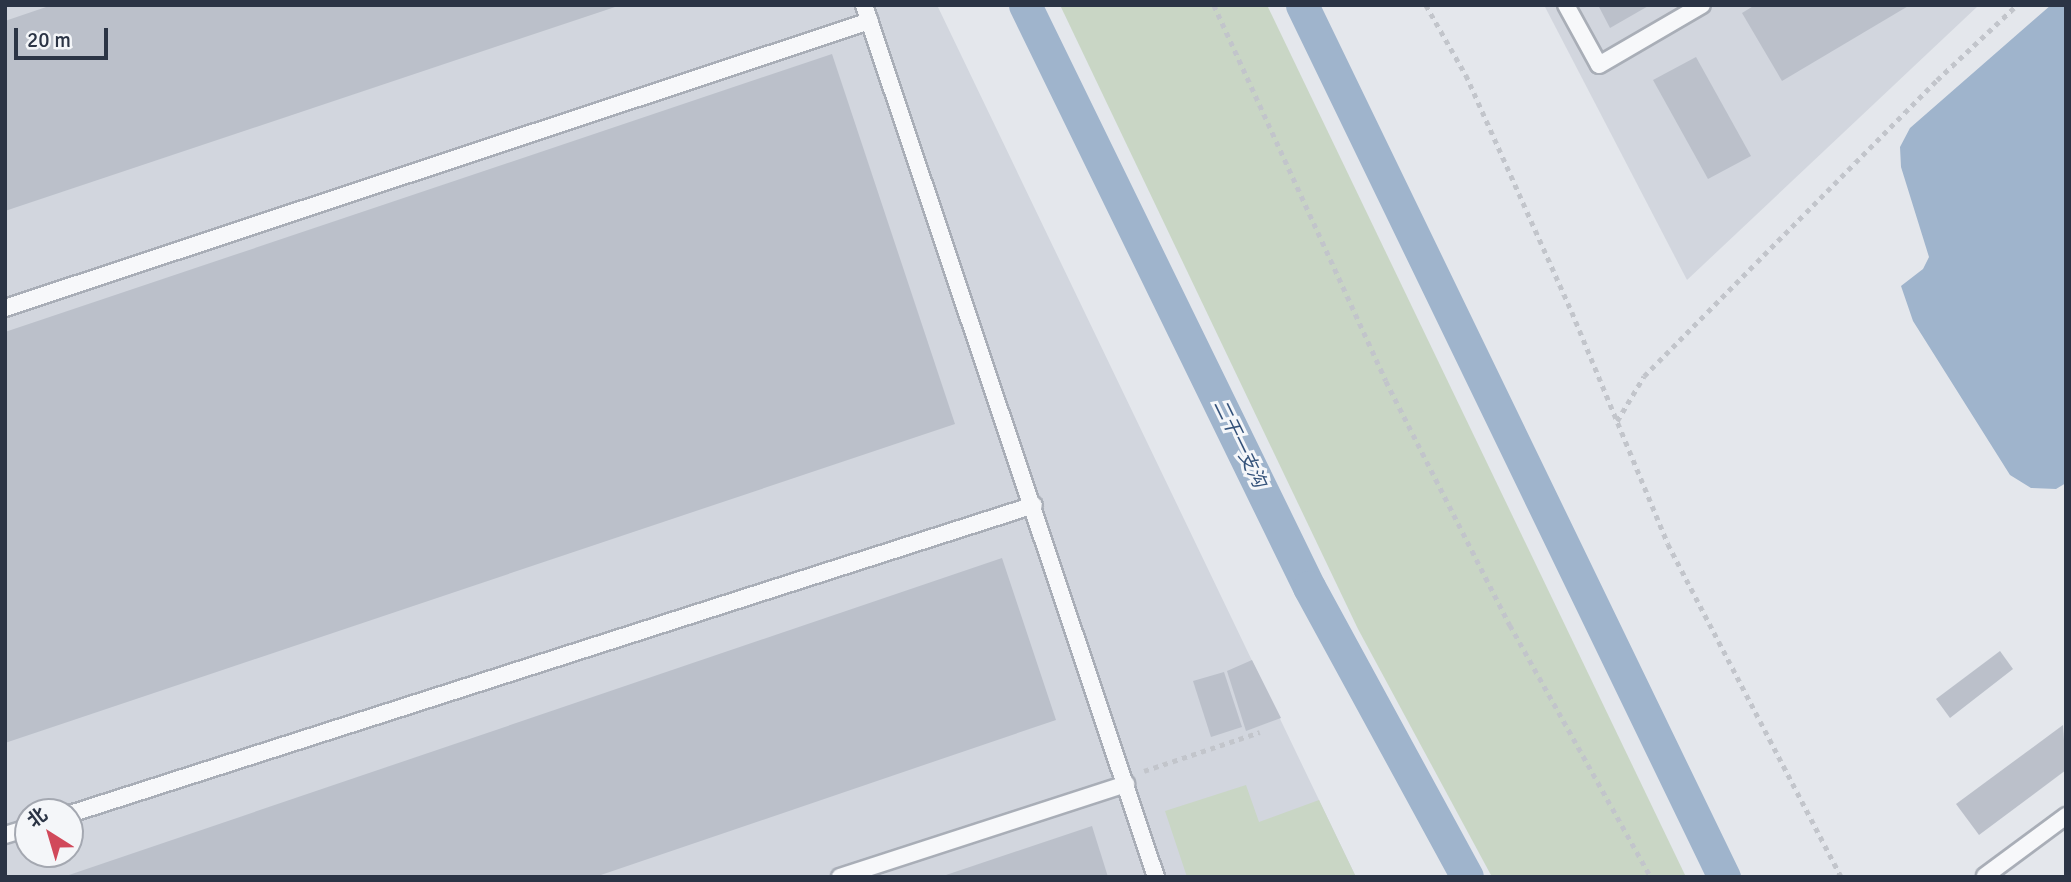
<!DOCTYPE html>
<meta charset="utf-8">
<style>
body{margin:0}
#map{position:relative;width:2071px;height:882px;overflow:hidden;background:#e4e7ec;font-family:Signika,"Noto Sans SC",sans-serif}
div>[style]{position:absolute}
.built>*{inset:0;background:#d2d6de}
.green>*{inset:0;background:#c9d6c5}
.water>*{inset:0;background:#9fb4cc}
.canal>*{height:33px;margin:-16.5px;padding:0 16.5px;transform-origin:16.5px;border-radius:16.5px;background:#9fb4cc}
.building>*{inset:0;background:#bbc0ca}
.path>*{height:4.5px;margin-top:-2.25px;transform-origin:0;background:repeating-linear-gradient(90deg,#c2c5cb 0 5px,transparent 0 10px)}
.roads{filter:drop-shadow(2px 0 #a9aeb7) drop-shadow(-2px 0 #a9aeb7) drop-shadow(0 2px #a9aeb7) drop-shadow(0 -2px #a9aeb7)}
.service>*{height:16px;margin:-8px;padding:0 8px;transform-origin:8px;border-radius:8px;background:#f7f8fa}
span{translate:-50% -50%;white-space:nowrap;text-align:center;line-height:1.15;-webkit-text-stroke:6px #f4f6f9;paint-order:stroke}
.water-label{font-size:19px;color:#34527a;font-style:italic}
.frame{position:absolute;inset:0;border:7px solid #2b3445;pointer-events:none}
.north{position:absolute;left:14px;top:798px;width:70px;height:70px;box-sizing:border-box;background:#f4f6f9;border:2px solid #a4a8b1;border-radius:50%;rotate:323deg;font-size:19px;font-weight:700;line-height:28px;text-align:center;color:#2b3445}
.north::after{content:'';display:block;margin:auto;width:24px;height:32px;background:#d1495b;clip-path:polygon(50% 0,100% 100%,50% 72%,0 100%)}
.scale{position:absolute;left:14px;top:28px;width:94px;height:32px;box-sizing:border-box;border:4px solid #2b3445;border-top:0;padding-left:9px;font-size:21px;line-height:24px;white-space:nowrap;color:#2b3445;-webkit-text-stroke:5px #f4f6f9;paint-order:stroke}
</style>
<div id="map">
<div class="built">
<i style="clip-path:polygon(evenodd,5px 5px,937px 5px,1356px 877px,5px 877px,5px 5px,28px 812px,70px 812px,70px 854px,28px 854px,28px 812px)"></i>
<i style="clip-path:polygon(1544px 5px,1979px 5px,1687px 280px)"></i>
</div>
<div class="green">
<i style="clip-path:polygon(1060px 5px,1267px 5px,1686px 877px,1492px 877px,1358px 629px)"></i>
<i style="clip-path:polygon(1246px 785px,1259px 822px,1319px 800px,1356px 877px,1187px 877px,1165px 811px)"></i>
</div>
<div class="water">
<i style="clip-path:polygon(2051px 5px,2066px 5px,2066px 483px,2056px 489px,2031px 488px,2010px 475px,1913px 321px,1901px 286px,1923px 269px,1929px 257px,1901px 167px,1900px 147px,1910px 128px)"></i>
</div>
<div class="canal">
<i style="left:1025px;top:5px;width:648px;rotate:63.99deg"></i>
<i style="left:1309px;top:587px;width:330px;rotate:61.4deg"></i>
<i style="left:1302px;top:5px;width:969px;rotate:64.18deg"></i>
</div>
<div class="building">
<i style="clip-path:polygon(52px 5px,618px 5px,618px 6px,5px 211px,5px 21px)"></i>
<i style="clip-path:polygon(1598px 5px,1650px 5px,1610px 28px)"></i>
<i style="clip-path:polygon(1755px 5px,1910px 5px,1782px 81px,1742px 13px)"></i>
<i style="clip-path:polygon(832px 54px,955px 424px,5px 743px,5px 332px)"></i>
<i style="clip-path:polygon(1696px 57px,1751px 156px,1708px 179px,1653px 80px)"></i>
<i style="clip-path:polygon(1002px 558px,1056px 720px,595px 877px,63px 877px)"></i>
<i style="clip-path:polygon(2000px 651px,2013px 669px,1950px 718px,1936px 699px)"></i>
<i style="clip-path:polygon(1252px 660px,1281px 718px,1246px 731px,1227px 671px)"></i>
<i style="clip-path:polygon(1224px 672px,1242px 727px,1211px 737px,1193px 681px)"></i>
<i style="clip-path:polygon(2063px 725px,2066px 770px,1979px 835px,1956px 804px)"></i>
<i style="clip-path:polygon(1092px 826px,1108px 877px,943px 877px,943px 876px)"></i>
</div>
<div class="path">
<i style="left:1214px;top:5px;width:413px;rotate:65.4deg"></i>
<i style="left:1386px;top:381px;width:274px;rotate:63.1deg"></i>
<i style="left:1510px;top:625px;width:289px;rotate:60.8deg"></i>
<i style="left:1426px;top:5px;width:81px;rotate:60.3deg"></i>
<i style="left:1466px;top:75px;width:260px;rotate:65.9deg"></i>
<i style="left:1572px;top:312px;width:251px;rotate:67.5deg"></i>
<i style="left:1668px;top:544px;width:375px;rotate:62.5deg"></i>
<i style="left:1617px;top:421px;width:52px;rotate:-59deg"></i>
<i style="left:1644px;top:376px;width:416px;rotate:-45.3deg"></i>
<i style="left:1937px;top:80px;width:110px;rotate:-43.2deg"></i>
<i style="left:1144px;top:771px;width:122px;rotate:-18.6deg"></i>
</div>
<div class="roads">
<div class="service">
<i style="left:864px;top:5px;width:920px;rotate:71.49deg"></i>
<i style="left:1566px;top:5px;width:68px;rotate:61.2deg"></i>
<i style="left:1599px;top:65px;width:119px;rotate:-30.2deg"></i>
<i style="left:5px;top:308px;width:911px;rotate:-18.36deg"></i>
<i style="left:70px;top:814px;width:1012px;rotate:-17.77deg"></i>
<i style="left:5px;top:835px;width:24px;rotate:-17deg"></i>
<i style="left:1985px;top:876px;width:101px;rotate:-36.5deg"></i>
<i style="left:840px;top:877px;width:301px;rotate:-18deg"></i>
</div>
</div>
<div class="water-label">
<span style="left:1239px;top:444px;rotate:64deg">二干一支沟</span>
</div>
<div class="frame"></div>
<div class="north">北</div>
<div class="scale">20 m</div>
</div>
